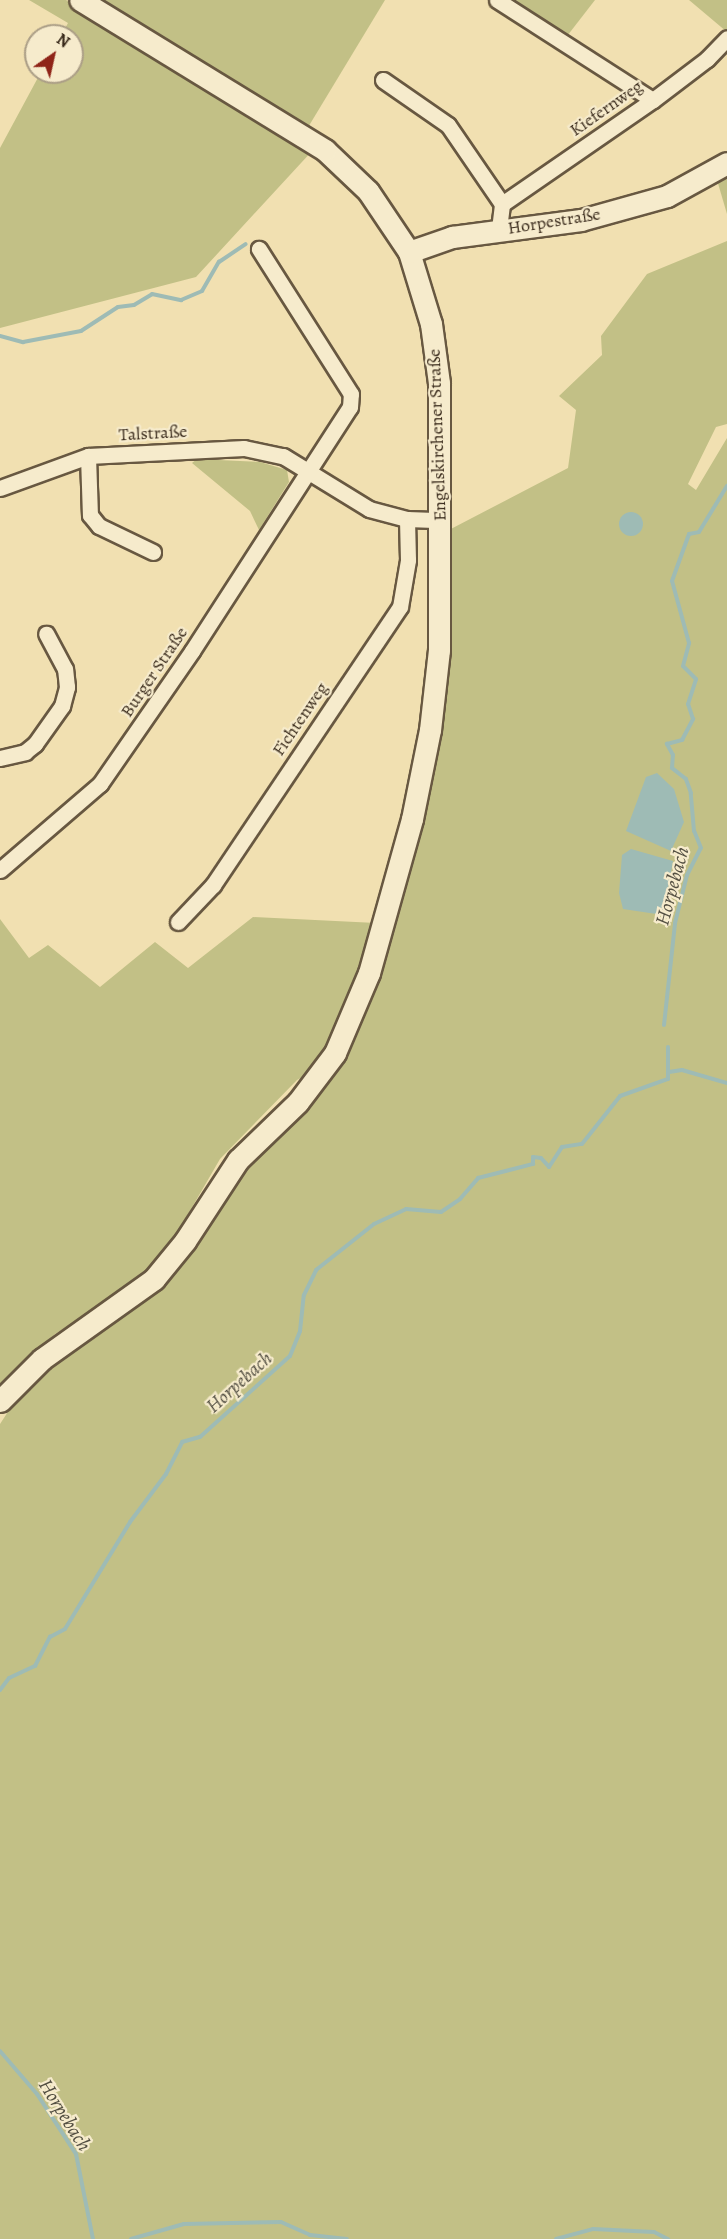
<!DOCTYPE html>
<meta charset="utf-8">
<style>
body{margin:0}
#map{position:relative;width:727px;height:2239px;overflow:hidden;background:#f1e0b1;font-family:Alegreya,serif}
div>[style]{position:absolute}
.green>*{inset:0;background:#c2c086}
.water>*{inset:0;background:#9ebbb5}
.round{border-radius:50%}
.stream>*{height:4px;margin:-2px;padding:0 2px;transform-origin:2px;border-radius:2px;background:#9ebbb5}
.roads{filter:drop-shadow(2px 0 #685841) drop-shadow(-2px 0 #685841) drop-shadow(0 2px #685841) drop-shadow(0 -2px #685841)}
.street>*{height:15px;margin:-7.5px;padding:0 7.5px;transform-origin:7.5px;border-radius:7.5px;background:#f6ebcc}
.secondary>*{height:21px;margin:-10.5px;padding:0 10.5px;transform-origin:10.5px;border-radius:10.5px;background:#f6ebcc}
span{translate:-50% -50%;white-space:nowrap;text-align:center;line-height:1.15;-webkit-text-stroke:4.5px #f6ebcc;paint-order:stroke}
.street-label{font-size:18px;color:#3a2b1c}
.water-label{font-size:20px;color:#534f42;font-style:italic}
.north{position:absolute;left:24px;top:24px;width:60px;height:60px;box-sizing:border-box;background:#f6ebcc;border:2px solid #ab9e86;border-radius:50%;rotate:34deg;font-size:16px;font-weight:700;line-height:24px;text-align:center;color:#3a2b1c}
.north::after{content:'';display:block;margin:auto;width:21px;height:27px;background:#8f2418;clip-path:polygon(50% 0,100% 100%,50% 72%,0 100%)}
</style>
<div id="map">
<div class="green">
<i style="clip-path:polygon(29px 0,66px 0,313px 150px,196px 277px,0 328px,0 148px,41px 72px,72px 72px,72px 36px,61px 36px,68px 23px)"></i>
<i style="clip-path:polygon(90px 0,385px 0,307px 129px)"></i>
<i style="clip-path:polygon(501px 0,595px 0,564px 40px)"></i>
<i style="clip-path:polygon(689px 0,727px 0,727px 32px)"></i>
<i style="clip-path:polygon(727px 173px,727px 214px,717px 180px)"></i>
<i style="clip-path:polygon(727px 241px,727px 424px,716px 427px,688px 484px,696px 490px,727px 438px,727px 2239px,0 2239px,0 1424px,15px 1401px,49px 1365px,140px 1303px,171px 1276px,242px 1175px,308px 1110px,329px 1082px,356px 1029px,427px 800px,449px 652px,447px 531px,568px 468px,576px 410px,559px 396px,602px 355px,601px 336px,647px 274px)"></i>
<i style="clip-path:polygon(197px 459px,260px 462px,287px 470px,289px 482px,259px 530px,250px 511px,192px 463px)"></i>
<i style="clip-path:polygon(253px 917px,376px 923px,339px 1020px,312px 1072px,297px 1080px,220px 1159px,169px 1247px,151px 1267px,121px 1292px,55px 1334px,0 1384px,0 919px,29px 958px,48px 945px,100px 987px,155px 942px,188px 968px)"></i>
</div>
<div class="water">
<i class="round" style="left:619px;top:512px;width:24px;height:24px"></i>
<i style="clip-path:polygon(657px 773px,674px 789px,684px 822px,671px 851px,626px 831px,646px 777px)"></i>
<i style="clip-path:polygon(631px 849px,673px 861px,663px 915px,623px 909px,619px 893px,622px 855px)"></i>
</div>
<div class="stream">
<i style="left:0;top:336px;width:24px;rotate:15deg"></i>
<i style="left:23px;top:342px;width:59px;rotate:-10.7deg"></i>
<i style="left:81px;top:331px;width:44px;rotate:-33deg"></i>
<i style="left:118px;top:307px;width:16px;rotate:-7deg"></i>
<i style="left:134px;top:305px;width:21px;rotate:-31deg"></i>
<i style="left:152px;top:294px;width:30px;rotate:12deg"></i>
<i style="left:181px;top:300px;width:23px;rotate:-23deg"></i>
<i style="left:202px;top:291px;width:34px;rotate:-60deg"></i>
<i style="left:219px;top:262px;width:32px;rotate:-34deg"></i>
<i style="left:664px;top:1025px;width:103px;rotate:-83.8deg"></i>
<i style="left:675px;top:923px;width:49px;rotate:-76deg"></i>
<i style="left:687px;top:875px;width:30px;rotate:-63deg"></i>
<i style="left:701px;top:848px;width:18px;rotate:-112deg"></i>
<i style="left:694px;top:831px;width:38px;rotate:-95deg"></i>
<i style="left:691px;top:793px;width:15px;rotate:-110deg"></i>
<i style="left:686px;top:779px;width:18px;rotate:-142deg"></i>
<i style="left:672px;top:768px;width:13px;rotate:-86deg"></i>
<i style="left:673px;top:755px;width:13px;rotate:-119deg"></i>
<i style="left:667px;top:744px;width:16px;rotate:-15deg"></i>
<i style="left:682px;top:740px;width:24px;rotate:-62deg"></i>
<i style="left:693px;top:719px;width:16px;rotate:-108deg"></i>
<i style="left:688px;top:704px;width:26px;rotate:-72deg"></i>
<i style="left:696px;top:679px;width:18px;rotate:-135deg"></i>
<i style="left:683px;top:666px;width:24px;rotate:-75deg"></i>
<i style="left:689px;top:643px;width:64px;rotate:-105.3deg"></i>
<i style="left:672px;top:581px;width:50px;rotate:-70.1deg"></i>
<i style="left:689px;top:534px;width:10px;rotate:-11deg"></i>
<i style="left:699px;top:532px;width:54px;rotate:-58.7deg"></i>
<i style="left:669px;top:1072px;width:13px;rotate:-9deg"></i>
<i style="left:682px;top:1070px;width:47px;rotate:16.1deg"></i>
<i style="left:0;top:1690px;width:15px;rotate:-53deg"></i>
<i style="left:9px;top:1678px;width:29px;rotate:-25deg"></i>
<i style="left:35px;top:1666px;width:33px;rotate:-63deg"></i>
<i style="left:50px;top:1637px;width:17px;rotate:-28deg"></i>
<i style="left:65px;top:1629px;width:125px;rotate:-58.7deg"></i>
<i style="left:130px;top:1522px;width:60px;rotate:-53.1deg"></i>
<i style="left:166px;top:1474px;width:36px;rotate:-63deg"></i>
<i style="left:182px;top:1442px;width:19px;rotate:-16deg"></i>
<i style="left:200px;top:1437px;width:121px;rotate:-42deg"></i>
<i style="left:290px;top:1356px;width:27px;rotate:-68deg"></i>
<i style="left:300px;top:1331px;width:36px;rotate:-84deg"></i>
<i style="left:304px;top:1295px;width:28px;rotate:-64deg"></i>
<i style="left:316px;top:1270px;width:74px;rotate:-38.4deg"></i>
<i style="left:374px;top:1224px;width:35px;rotate:-25deg"></i>
<i style="left:406px;top:1209px;width:35px;rotate:5deg"></i>
<i style="left:441px;top:1212px;width:23px;rotate:-34deg"></i>
<i style="left:460px;top:1199px;width:28px;rotate:-49deg"></i>
<i style="left:478px;top:1178px;width:57px;rotate:-14.3deg"></i>
<i style="left:533px;top:1164px;width:7px;rotate:-90deg"></i>
<i style="left:533px;top:1157px;width:8px;rotate:7deg"></i>
<i style="left:541px;top:1158px;width:12px;rotate:48deg"></i>
<i style="left:549px;top:1167px;width:24px;rotate:-57deg"></i>
<i style="left:562px;top:1147px;width:20px;rotate:-9deg"></i>
<i style="left:582px;top:1144px;width:61px;rotate:-51.6deg"></i>
<i style="left:620px;top:1096px;width:51px;rotate:-19.5deg"></i>
<i style="left:668px;top:1079px;width:32px;rotate:-90deg"></i>
<i style="left:0;top:2051px;width:57px;rotate:49.3deg"></i>
<i style="left:37px;top:2094px;width:72px;rotate:57deg"></i>
<i style="left:76px;top:2154px;width:87px;rotate:78.7deg"></i>
<i style="left:131px;top:2239px;width:55px;rotate:-15.8deg"></i>
<i style="left:184px;top:2224px;width:97px;rotate:-1.2deg"></i>
<i style="left:281px;top:2222px;width:32px;rotate:24deg"></i>
<i style="left:310px;top:2235px;width:37px;rotate:6deg"></i>
<i style="left:556px;top:2239px;width:38px;rotate:-15deg"></i>
<i style="left:593px;top:2229px;width:61px;rotate:2.8deg"></i>
<i style="left:654px;top:2232px;width:16px;rotate:27deg"></i>
</div>
<div class="roads">
<div class="street">
<i style="left:497px;top:0;width:185px;rotate:32.7deg"></i>
<i style="left:383px;top:80px;width:79px;rotate:34.7deg"></i>
<i style="left:448px;top:125px;width:96px;rotate:55.6deg"></i>
<i style="left:499px;top:229px;width:25px;rotate:-83deg"></i>
<i style="left:502px;top:204px;width:183px;rotate:-34.6deg"></i>
<i style="left:653px;top:100px;width:68px;rotate:-37.2deg"></i>
<i style="left:707px;top:59px;width:29px;rotate:-46deg"></i>
<i style="left:88px;top:456px;width:59px;rotate:88.1deg"></i>
<i style="left:90px;top:515px;width:14px;rotate:51deg"></i>
<i style="left:99px;top:526px;width:60px;rotate:25.7deg"></i>
<i style="left:0;top:488px;width:94px;rotate:-20deg"></i>
<i style="left:88px;top:456px;width:156px;rotate:-2.9deg"></i>
<i style="left:244px;top:448px;width:40px;rotate:12deg"></i>
<i style="left:283px;top:456px;width:101px;rotate:31.6deg"></i>
<i style="left:369px;top:509px;width:39px;rotate:15deg"></i>
<i style="left:407px;top:519px;width:34px;rotate:2deg"></i>
<i style="left:0;top:758px;width:26px;rotate:-13deg"></i>
<i style="left:25px;top:752px;width:13px;rotate:-39deg"></i>
<i style="left:35px;top:744px;width:47px;rotate:-54.6deg"></i>
<i style="left:62px;top:706px;width:20px;rotate:-75deg"></i>
<i style="left:67px;top:687px;width:18px;rotate:-96deg"></i>
<i style="left:65px;top:669px;width:40px;rotate:-118deg"></i>
<i style="left:0;top:870px;width:132px;rotate:-40.7deg"></i>
<i style="left:100px;top:784px;width:162px;rotate:-55.3deg"></i>
<i style="left:192px;top:651px;width:291px;rotate:-57.1deg"></i>
<i style="left:350px;top:407px;width:13px;rotate:-86deg"></i>
<i style="left:351px;top:394px;width:172px;rotate:-122.4deg"></i>
<i style="left:178px;top:922px;width:51px;rotate:-46.6deg"></i>
<i style="left:213px;top:885px;width:335px;rotate:-56.1deg"></i>
<i style="left:400px;top:607px;width:48px;rotate:-80.3deg"></i>
<i style="left:408px;top:560px;width:41px;rotate:-91.4deg"></i>
</div>
<div class="secondary">
<i style="left:409px;top:252px;width:46px;rotate:-19.2deg"></i>
<i style="left:452px;top:237px;width:130px;rotate:-7.5deg"></i>
<i style="left:581px;top:220px;width:89px;rotate:-15.6deg"></i>
<i style="left:667px;top:196px;width:68px;rotate:-28.8deg"></i>
<i style="left:0;top:1401px;width:59px;rotate:-45deg"></i>
<i style="left:42px;top:1359px;width:138px;rotate:-35.5deg"></i>
<i style="left:154px;top:1279px;width:49px;rotate:-50.8deg"></i>
<i style="left:185px;top:1241px;width:97px;rotate:-56.8deg"></i>
<i style="left:238px;top:1160px;width:83px;rotate:-44deg"></i>
<i style="left:298px;top:1102px;width:61px;rotate:-52.9deg"></i>
<i style="left:335px;top:1053px;width:87px;rotate:-67deg"></i>
<i style="left:369px;top:973px;width:160px;rotate:-74.4deg"></i>
<i style="left:412px;top:819px;width:91px;rotate:-78.6deg"></i>
<i style="left:430px;top:730px;width:81px;rotate:-83.6deg"></i>
<i style="left:439px;top:650px;width:267px;rotate:-90deg"></i>
<i style="left:439px;top:383px;width:60px;rotate:-97.7deg"></i>
<i style="left:431px;top:324px;width:75px;rotate:-107deg"></i>
<i style="left:409px;top:252px;width:73px;rotate:-123.9deg"></i>
<i style="left:368px;top:191px;width:59px;rotate:-136.4deg"></i>
<i style="left:325px;top:150px;width:287px;rotate:-148.5deg"></i>
</div>
</div>
<div class="street-label">
<span style="left:606px;top:108px;rotate:-35deg">Kiefernweg</span>
<span style="left:554px;top:221px;rotate:-9deg">Horpestraße</span>
<span style="left:153px;top:433px;rotate:-3deg">Talstraße</span>
<span style="left:437px;top:435px;rotate:-92deg">Engelskirchener Straße</span>
<span style="left:154px;top:672px;rotate:-56deg">Burger Straße</span>
<span style="left:300px;top:719px;rotate:-56deg">Fichtenweg</span>
</div>
<div class="water-label">
<span style="left:672px;top:886px;rotate:-75deg">Horpebach</span>
<span style="left:239px;top:1382px;rotate:-42deg">Horpebach</span>
<span style="left:65px;top:2115px;rotate:58deg">Horpebach</span>
</div>
<div class="north">N</div>
</div>
